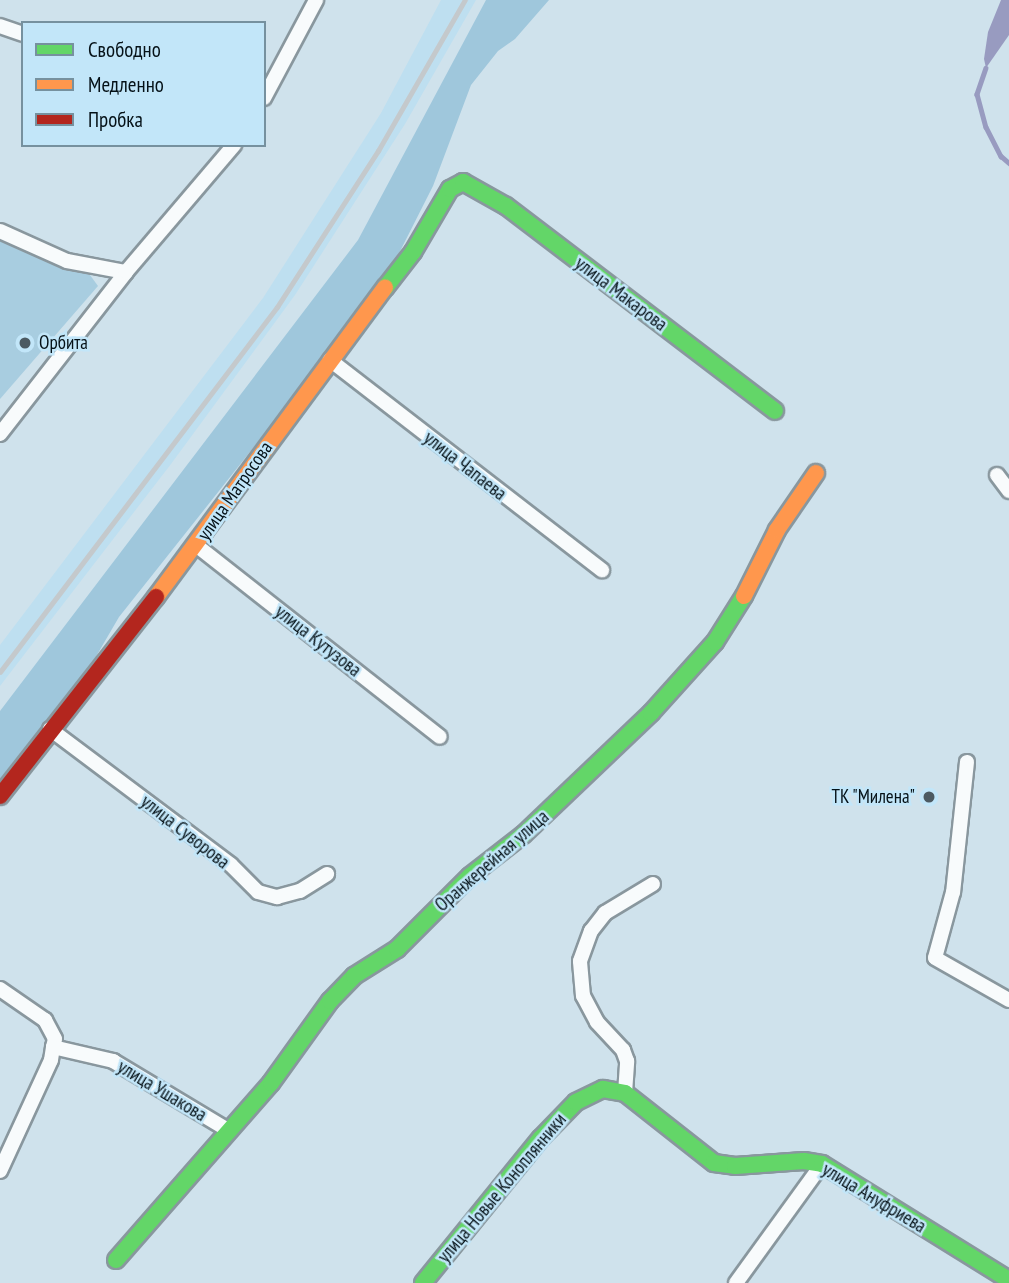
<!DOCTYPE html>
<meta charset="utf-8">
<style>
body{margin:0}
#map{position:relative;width:1009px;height:1283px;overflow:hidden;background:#cfe2ec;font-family:"PT Sans Narrow",sans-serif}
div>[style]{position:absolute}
.built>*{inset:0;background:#bedff0}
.green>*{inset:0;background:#a8cde0}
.forest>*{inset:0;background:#9fc7dc}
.water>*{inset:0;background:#989bc0}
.stream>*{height:4.5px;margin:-2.25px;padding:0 2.25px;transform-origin:2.25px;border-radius:2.25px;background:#989bc0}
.roads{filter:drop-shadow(2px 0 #89979e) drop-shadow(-2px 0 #89979e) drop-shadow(0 2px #89979e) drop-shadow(0 -2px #89979e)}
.street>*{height:14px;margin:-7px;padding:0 7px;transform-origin:7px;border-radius:7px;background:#f8fbfc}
.fast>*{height:16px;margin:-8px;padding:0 8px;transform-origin:8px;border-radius:8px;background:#63d668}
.slow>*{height:16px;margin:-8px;padding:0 8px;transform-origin:8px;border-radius:8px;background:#ff974d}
.jam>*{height:16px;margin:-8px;padding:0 8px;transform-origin:8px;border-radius:8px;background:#b3261e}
.rail>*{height:4.5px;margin:-2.25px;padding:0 2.25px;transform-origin:2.25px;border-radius:2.25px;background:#c4c9cc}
.dots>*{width:19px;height:19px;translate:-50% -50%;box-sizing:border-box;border:4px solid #c2e6f9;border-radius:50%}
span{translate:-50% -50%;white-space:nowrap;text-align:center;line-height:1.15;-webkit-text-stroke:5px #c2e6f9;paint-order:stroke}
.street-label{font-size:19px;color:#051117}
.poi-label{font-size:19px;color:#051117}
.left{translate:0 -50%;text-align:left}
.right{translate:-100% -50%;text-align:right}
.legend{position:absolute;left:21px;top:21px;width:245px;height:126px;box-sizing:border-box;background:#c2e6f9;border:2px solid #76919f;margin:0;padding:9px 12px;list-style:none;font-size:21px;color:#051117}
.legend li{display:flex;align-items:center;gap:14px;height:35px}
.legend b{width:35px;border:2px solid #76919f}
</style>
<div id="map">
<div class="built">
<i style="clip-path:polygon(441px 0,476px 0,405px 124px,295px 295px,171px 464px,0 686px,0 645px,263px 298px,381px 113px)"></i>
</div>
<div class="green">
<i style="clip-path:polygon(0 237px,90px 275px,98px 286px,0 399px)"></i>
</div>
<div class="forest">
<i style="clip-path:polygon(486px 0,549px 0,515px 39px,498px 51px,471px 85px,433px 186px,384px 283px,119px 617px,87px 672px,0 797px,0 711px,358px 240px)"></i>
</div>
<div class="water">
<i style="clip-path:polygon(1001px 0,1009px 0,1009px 35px,986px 68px,984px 59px,988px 32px)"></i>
</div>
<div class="stream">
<i style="left:986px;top:68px;width:28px;rotate:109deg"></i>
<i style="left:977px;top:94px;width:34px;rotate:75deg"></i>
<i style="left:986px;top:127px;width:33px;rotate:63deg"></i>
<i style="left:1001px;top:156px;width:11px;rotate:41deg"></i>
</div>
<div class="roads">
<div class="street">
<i style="left:0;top:26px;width:24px;rotate:19deg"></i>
<i style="left:264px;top:98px;width:111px;rotate:-62deg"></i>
<i style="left:0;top:231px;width:73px;rotate:24.1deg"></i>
<i style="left:67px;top:261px;width:60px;rotate:10.6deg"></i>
<i style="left:330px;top:360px;width:344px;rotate:37.7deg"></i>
<i style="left:0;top:434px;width:205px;rotate:-52.1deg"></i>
<i style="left:126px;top:272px;width:167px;rotate:-49.6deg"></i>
<i style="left:997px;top:475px;width:20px;rotate:53deg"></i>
<i style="left:196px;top:545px;width:310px;rotate:38.2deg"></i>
<i style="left:50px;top:729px;width:226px;rotate:36.9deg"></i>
<i style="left:231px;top:865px;width:38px;rotate:45deg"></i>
<i style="left:258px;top:892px;width:20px;rotate:15deg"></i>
<i style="left:277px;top:897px;width:24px;rotate:-15deg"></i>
<i style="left:300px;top:891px;width:32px;rotate:-32deg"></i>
<i style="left:967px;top:762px;width:131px;rotate:96.1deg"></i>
<i style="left:953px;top:892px;width:68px;rotate:105.3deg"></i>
<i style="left:935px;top:958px;width:85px;rotate:29.6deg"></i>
<i style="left:0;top:989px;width:55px;rotate:34.6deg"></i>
<i style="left:45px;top:1020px;width:21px;rotate:62deg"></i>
<i style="left:55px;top:1039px;width:8px;rotate:104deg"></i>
<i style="left:53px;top:1047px;width:62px;rotate:13.1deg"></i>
<i style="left:113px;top:1061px;width:134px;rotate:31deg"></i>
<i style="left:625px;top:1093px;width:32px;rotate:-86deg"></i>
<i style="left:627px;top:1061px;width:12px;rotate:-110deg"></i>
<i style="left:623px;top:1050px;width:38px;rotate:-133deg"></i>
<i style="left:597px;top:1022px;width:30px;rotate:-118deg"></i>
<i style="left:583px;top:996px;width:35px;rotate:-95deg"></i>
<i style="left:580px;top:961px;width:32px;rotate:-70deg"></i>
<i style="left:591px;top:931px;width:23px;rotate:-52deg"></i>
<i style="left:605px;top:913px;width:56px;rotate:-31.1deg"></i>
<i style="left:0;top:1171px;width:122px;rotate:-65.3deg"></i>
<i style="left:51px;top:1060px;width:13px;rotate:-81deg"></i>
<i style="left:736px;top:1283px;width:147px;rotate:-54.1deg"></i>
</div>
<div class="fast">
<i style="left:385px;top:288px;width:46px;rotate:-52.1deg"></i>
<i style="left:413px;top:252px;width:73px;rotate:-59.6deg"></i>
<i style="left:450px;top:189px;width:15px;rotate:-28deg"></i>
<i style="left:463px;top:182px;width:49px;rotate:29.2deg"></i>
<i style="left:506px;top:206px;width:338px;rotate:37.3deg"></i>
<i style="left:116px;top:1260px;width:235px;rotate:-48.8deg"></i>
<i style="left:271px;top:1083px;width:101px;rotate:-54.3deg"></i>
<i style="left:330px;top:1001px;width:35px;rotate:-46deg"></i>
<i style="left:354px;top:976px;width:51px;rotate:-32.1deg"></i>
<i style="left:397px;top:949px;width:103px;rotate:-45deg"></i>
<i style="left:470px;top:876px;width:68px;rotate:-37.9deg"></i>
<i style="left:524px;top:834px;width:175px;rotate:-43.6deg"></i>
<i style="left:651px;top:713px;width:96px;rotate:-48deg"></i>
<i style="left:715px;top:642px;width:54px;rotate:-57.8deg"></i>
<i style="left:423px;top:1283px;width:187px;rotate:-50.9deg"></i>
<i style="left:541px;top:1138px;width:50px;rotate:-45.8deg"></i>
<i style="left:576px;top:1102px;width:30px;rotate:-26deg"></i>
<i style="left:603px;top:1089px;width:22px;rotate:10deg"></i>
<i style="left:625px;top:1093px;width:113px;rotate:38.2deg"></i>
<i style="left:714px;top:1163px;width:21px;rotate:8deg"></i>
<i style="left:735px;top:1166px;width:69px;rotate:-4.1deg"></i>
<i style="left:804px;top:1161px;width:18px;rotate:9deg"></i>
<i style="left:822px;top:1164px;width:220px;rotate:31.8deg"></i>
</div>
<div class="slow">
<i style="left:744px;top:596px;width:74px;rotate:-63.4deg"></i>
<i style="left:777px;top:530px;width:69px;rotate:-55.6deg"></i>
<i style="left:156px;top:597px;width:385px;rotate:-53.5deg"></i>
</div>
<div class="jam">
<i style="left:0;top:796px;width:253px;rotate:-51.9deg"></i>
</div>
</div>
<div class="rail">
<i style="left:0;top:672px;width:458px;rotate:-52.8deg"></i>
<i style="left:277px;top:307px;width:186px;rotate:-57.1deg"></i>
<i style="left:378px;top:151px;width:174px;rotate:-60.1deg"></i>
</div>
<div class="dots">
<i style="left:25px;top:343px;background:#4c5a62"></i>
<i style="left:929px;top:797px;background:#4c5a62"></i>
</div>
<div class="street-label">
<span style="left:621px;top:294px;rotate:37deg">улица Макарова</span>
<span style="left:465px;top:466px;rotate:38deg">улица Чапаева</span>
<span style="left:235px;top:491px;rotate:-55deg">улица Матросова</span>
<span style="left:318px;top:641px;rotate:38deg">улица Кутузова</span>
<span style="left:185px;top:832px;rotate:38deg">улица Суворова</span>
<span style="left:492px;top:861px;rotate:-41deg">Оранжерейная улица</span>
<span style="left:162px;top:1091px;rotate:31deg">улица Ушакова</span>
<span style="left:502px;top:1188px;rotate:-50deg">улица Новые Коноплянники</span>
<span style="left:874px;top:1198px;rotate:31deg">улица Ануфриева</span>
</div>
<div class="poi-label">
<span class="left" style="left:39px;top:343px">Орбита</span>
<span class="right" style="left:915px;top:797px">ТК "Милена"</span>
</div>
<ul class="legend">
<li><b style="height:9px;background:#63d668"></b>Свободно</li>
<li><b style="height:9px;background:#ff974d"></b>Медленно</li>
<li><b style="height:9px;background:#b3261e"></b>Пробка</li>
</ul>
</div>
